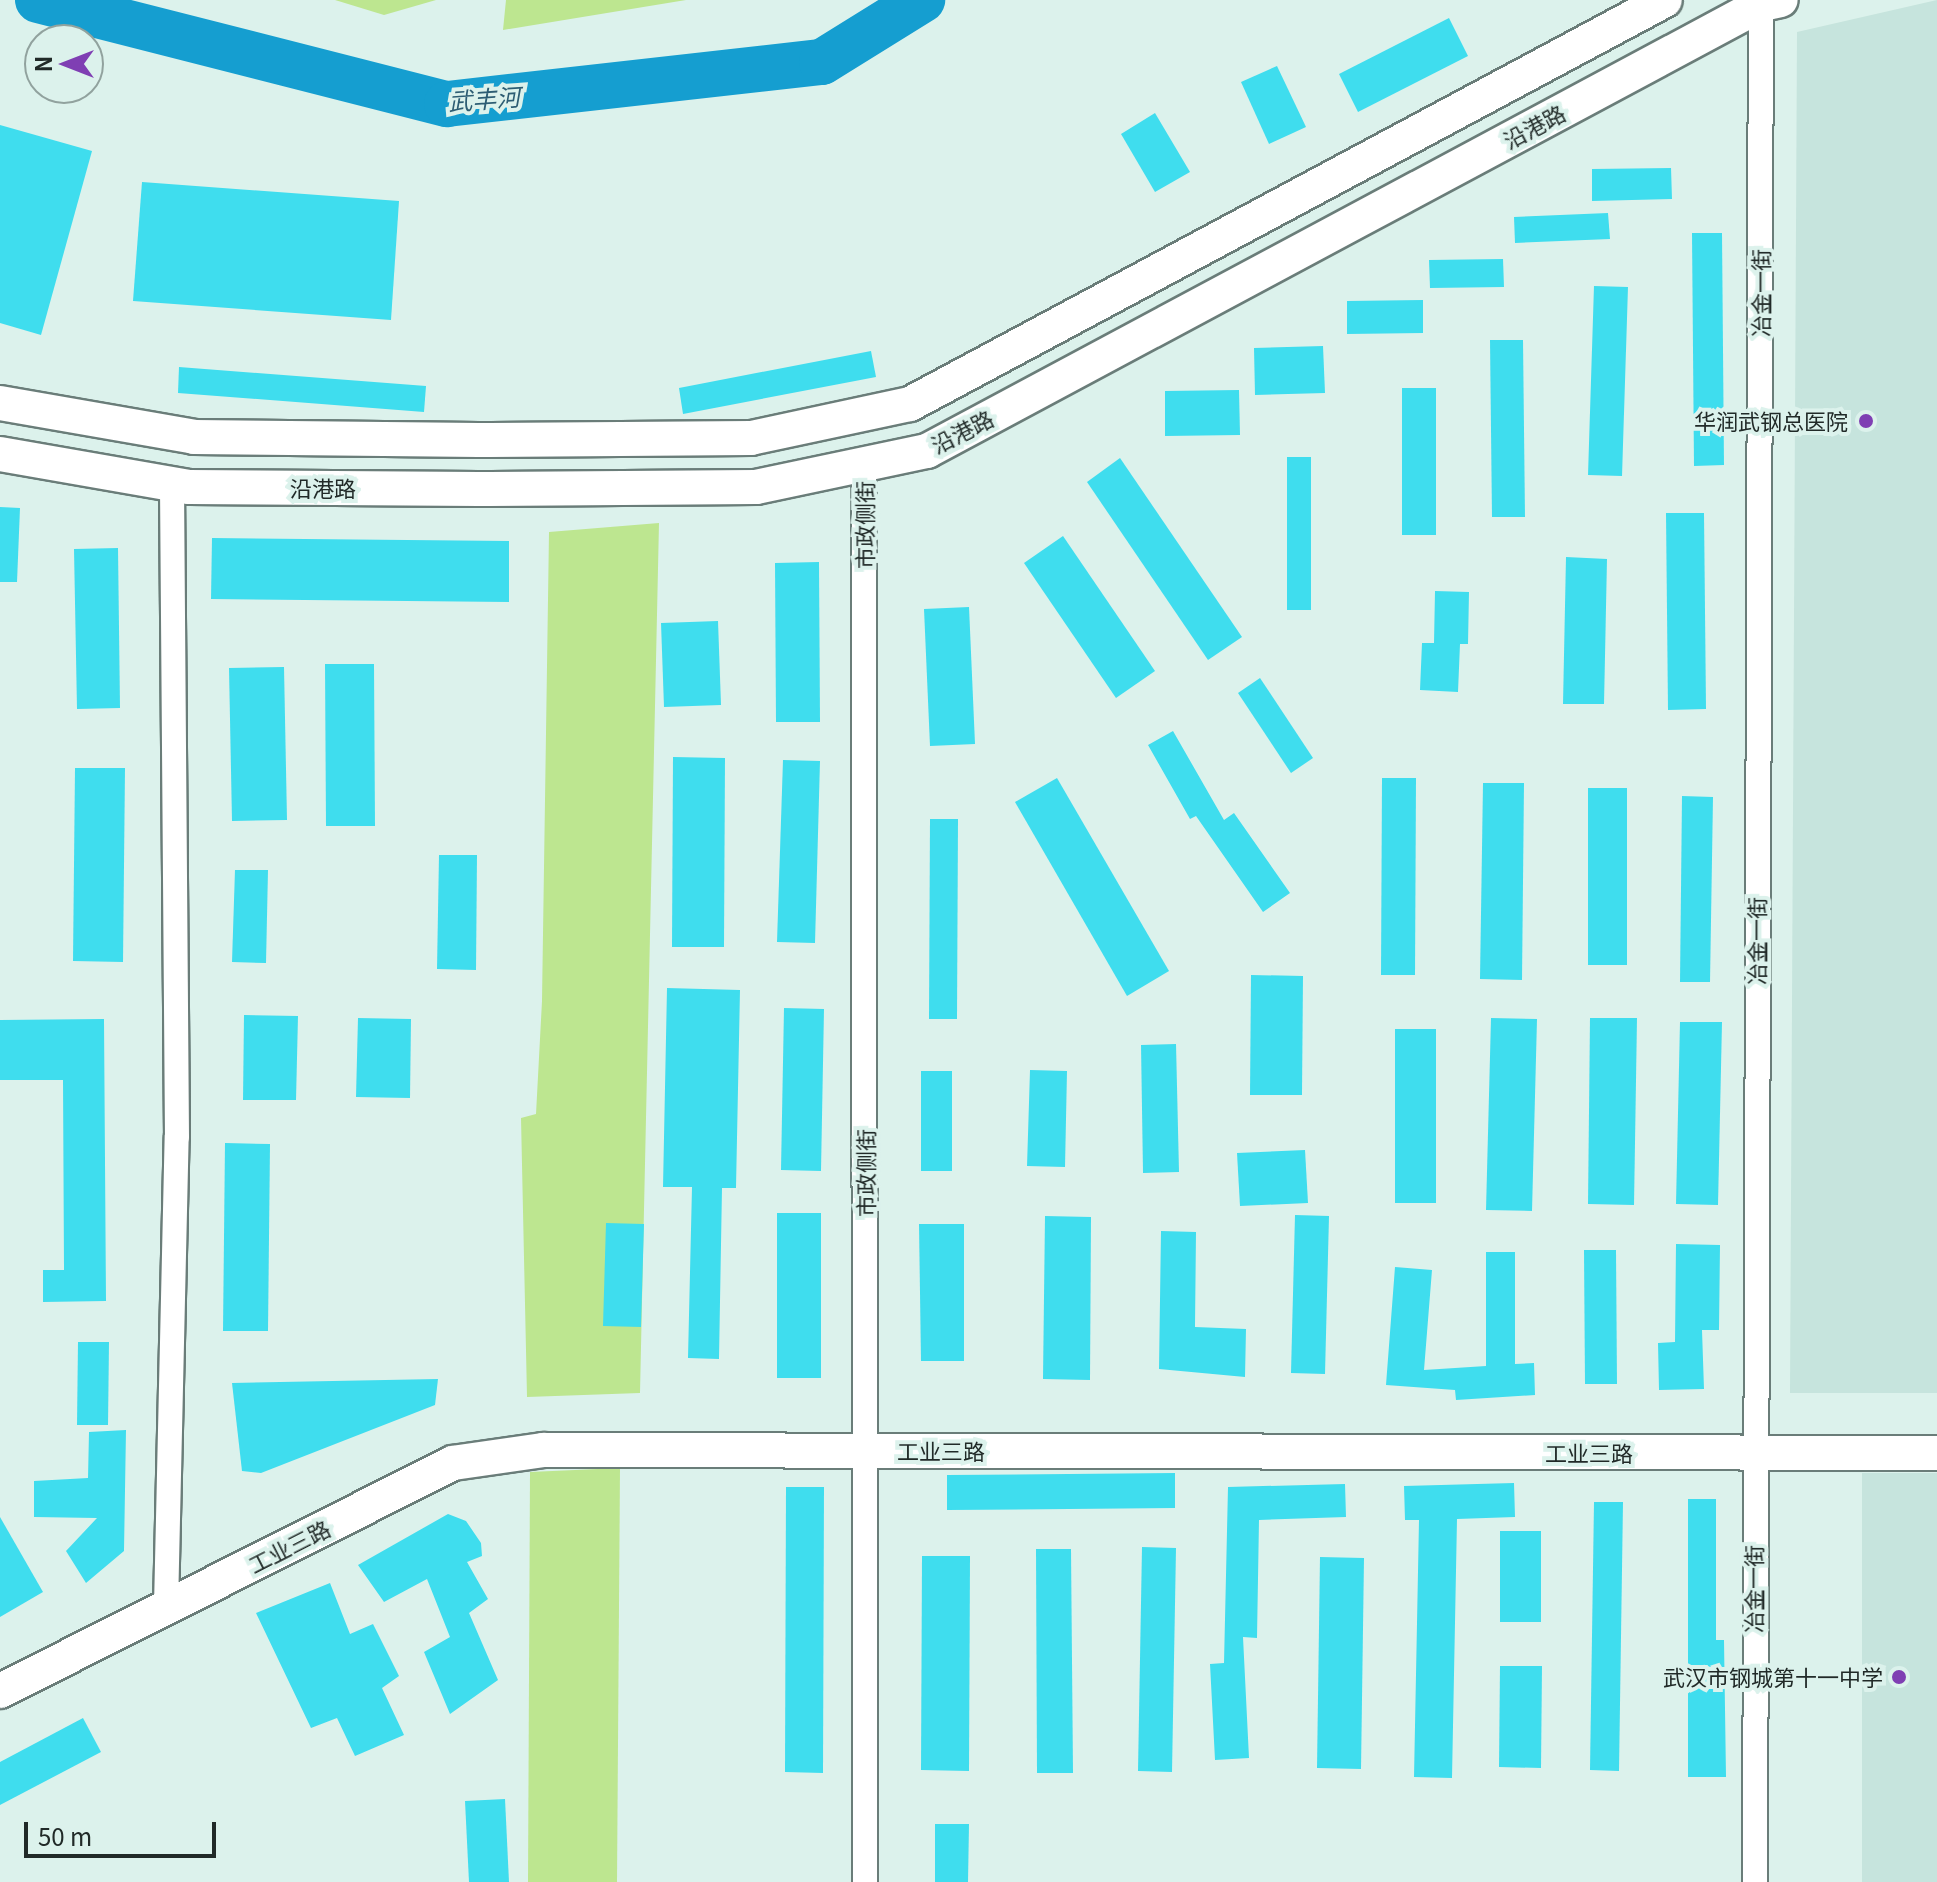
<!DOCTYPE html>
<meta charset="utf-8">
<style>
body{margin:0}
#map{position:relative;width:1937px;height:1882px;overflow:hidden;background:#dcf2ec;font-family:Georgia,"Noto Sans SC",serif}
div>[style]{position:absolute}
.built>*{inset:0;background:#c6e4dd}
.green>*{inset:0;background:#bde690}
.river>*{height:46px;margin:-23px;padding:0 23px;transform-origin:23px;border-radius:23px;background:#159ed0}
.building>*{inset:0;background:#3fddee}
.roads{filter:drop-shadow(2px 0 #6a7d79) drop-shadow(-2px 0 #6a7d79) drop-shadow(0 2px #6a7d79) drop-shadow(0 -2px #6a7d79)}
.minor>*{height:24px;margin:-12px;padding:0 12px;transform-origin:12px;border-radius:12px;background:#fff}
.secondary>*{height:34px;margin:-17px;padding:0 17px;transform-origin:17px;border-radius:17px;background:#fff}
.dots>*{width:22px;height:22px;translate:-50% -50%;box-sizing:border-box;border:4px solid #dcf2ec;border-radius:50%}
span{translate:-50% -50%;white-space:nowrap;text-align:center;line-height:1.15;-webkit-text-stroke:8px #dcf2ec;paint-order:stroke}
.street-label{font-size:22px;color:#212a28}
.poi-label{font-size:22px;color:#212a28}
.right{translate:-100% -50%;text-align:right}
.water-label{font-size:24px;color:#2d5d73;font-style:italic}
.north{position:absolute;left:24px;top:24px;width:80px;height:80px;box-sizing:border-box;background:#dcf2ec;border:2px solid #91a29e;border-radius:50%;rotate:270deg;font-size:22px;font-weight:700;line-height:32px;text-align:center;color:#212a28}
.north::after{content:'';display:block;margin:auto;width:28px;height:36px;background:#7f3fb3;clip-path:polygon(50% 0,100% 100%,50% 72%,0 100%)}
.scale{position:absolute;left:24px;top:1822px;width:192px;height:36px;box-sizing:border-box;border:4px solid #212a28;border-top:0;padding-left:10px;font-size:24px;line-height:28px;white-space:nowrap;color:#212a28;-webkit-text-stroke:6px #dcf2ec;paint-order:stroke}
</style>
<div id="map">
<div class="built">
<i style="clip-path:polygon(1937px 0,1937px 1393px,1790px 1393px,1797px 32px)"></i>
<i style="clip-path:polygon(1862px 1473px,1937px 1473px,1937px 1882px,1862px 1882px)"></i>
</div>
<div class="green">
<i style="clip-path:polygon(335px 0,436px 0,384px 15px)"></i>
<i style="clip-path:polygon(506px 0,686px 0,503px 30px)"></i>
<i style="clip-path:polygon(659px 523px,640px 1393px,527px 1397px,521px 1118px,536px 1114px,542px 1001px,549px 532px)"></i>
<i style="clip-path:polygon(620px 1468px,617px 1882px,528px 1882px,530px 1472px)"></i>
</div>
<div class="river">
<i style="left:38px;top:0;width:422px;rotate:14.3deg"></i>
<i style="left:447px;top:104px;width:377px;rotate:-6.4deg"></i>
<i style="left:822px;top:62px;width:118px;rotate:-31.8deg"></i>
</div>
<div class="building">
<i style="clip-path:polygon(1449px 18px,1468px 56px,1358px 112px,1339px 74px)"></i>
<i style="clip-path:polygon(1277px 66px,1306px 127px,1269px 144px,1241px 82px)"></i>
<i style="clip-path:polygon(1155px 113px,1190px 172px,1155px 192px,1121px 134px)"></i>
<i style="clip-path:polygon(0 125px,92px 151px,41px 335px,0 323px)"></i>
<i style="clip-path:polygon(1671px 168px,1672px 199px,1592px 201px,1592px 169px)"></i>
<i style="clip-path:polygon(142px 182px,399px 201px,391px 320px,133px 301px)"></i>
<i style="clip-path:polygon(1608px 213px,1610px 239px,1515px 243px,1514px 217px)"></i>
<i style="clip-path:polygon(1692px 233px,1722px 233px,1724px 465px,1694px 466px)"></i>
<i style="clip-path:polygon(1503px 259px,1504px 287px,1430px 288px,1429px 260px)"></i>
<i style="clip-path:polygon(1594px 286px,1628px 287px,1622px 476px,1588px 475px)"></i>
<i style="clip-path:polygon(1423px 300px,1423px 333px,1347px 334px,1347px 301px)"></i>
<i style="clip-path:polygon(1490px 340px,1523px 340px,1525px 517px,1492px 517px)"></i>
<i style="clip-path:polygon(1323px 346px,1325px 393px,1255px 395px,1254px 348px)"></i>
<i style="clip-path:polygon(871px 351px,876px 377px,683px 414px,679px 388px)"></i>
<i style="clip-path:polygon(179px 367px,426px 386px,424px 412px,178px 393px)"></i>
<i style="clip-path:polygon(1402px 388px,1436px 388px,1436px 535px,1402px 535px)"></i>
<i style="clip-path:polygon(1239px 390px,1240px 435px,1165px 436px,1165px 391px)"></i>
<i style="clip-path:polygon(1287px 457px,1311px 457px,1311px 610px,1287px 610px)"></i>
<i style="clip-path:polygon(1120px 458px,1242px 637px,1208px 660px,1087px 482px)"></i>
<i style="clip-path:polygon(0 507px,20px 508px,17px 582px,0 582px)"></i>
<i style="clip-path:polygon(1666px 513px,1704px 513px,1706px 709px,1668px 710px)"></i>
<i style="clip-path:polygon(1063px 536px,1155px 671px,1116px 698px,1024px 563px)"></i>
<i style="clip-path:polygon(212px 538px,509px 541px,509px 602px,211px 599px)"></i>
<i style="clip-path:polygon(118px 548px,120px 708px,77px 709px,74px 549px)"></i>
<i style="clip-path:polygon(1566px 557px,1607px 559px,1604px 704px,1563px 704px)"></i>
<i style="clip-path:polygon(819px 562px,820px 722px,776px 722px,775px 563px)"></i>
<i style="clip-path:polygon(1435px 591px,1469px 592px,1468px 644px,1460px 644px,1458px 692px,1420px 690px,1422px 643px,1434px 643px)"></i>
<i style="clip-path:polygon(969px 607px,975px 744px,930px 746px,924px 609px)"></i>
<i style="clip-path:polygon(718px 621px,721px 705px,664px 707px,661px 623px)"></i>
<i style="clip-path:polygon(325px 664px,374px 664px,375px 826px,326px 826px)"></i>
<i style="clip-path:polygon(284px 667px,287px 820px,232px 821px,229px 668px)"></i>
<i style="clip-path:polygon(1260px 678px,1313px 758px,1291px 773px,1238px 693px)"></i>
<i style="clip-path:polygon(1173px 731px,1224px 820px,1234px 813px,1290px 893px,1263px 912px,1196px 816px,1190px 819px,1148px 745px)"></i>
<i style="clip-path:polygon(673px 757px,725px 758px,724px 947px,672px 947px)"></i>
<i style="clip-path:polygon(783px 760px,820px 761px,815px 943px,777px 942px)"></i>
<i style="clip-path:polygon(75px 768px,125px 768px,123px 962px,73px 961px)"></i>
<i style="clip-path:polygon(1057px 778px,1169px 971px,1127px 996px,1015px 802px)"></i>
<i style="clip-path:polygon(1382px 778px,1416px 778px,1415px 975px,1381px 975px)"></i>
<i style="clip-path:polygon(1483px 783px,1524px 783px,1522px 980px,1480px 979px)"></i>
<i style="clip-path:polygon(1588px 788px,1627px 788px,1627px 965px,1588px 965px)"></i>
<i style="clip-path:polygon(1682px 796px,1713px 797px,1710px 982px,1680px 982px)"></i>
<i style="clip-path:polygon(930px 819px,958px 819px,957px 1019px,929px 1019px)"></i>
<i style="clip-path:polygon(439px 855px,477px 855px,476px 970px,437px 969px)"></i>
<i style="clip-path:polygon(235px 870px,268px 870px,266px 963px,232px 962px)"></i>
<i style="clip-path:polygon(1251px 975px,1303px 976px,1302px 1095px,1250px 1095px)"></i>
<i style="clip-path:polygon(667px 988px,740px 990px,736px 1188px,722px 1188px,719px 1359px,688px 1358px,692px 1187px,663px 1187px)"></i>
<i style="clip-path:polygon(784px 1008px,824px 1009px,821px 1171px,781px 1170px)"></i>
<i style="clip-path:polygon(244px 1015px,298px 1016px,296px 1100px,243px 1100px)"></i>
<i style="clip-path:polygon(358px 1018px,411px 1019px,410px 1098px,356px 1097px)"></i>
<i style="clip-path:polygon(1491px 1018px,1537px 1019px,1532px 1211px,1486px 1210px)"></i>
<i style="clip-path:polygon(1590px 1018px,1637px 1018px,1634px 1205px,1588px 1204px)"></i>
<i style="clip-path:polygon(104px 1019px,106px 1301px,43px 1302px,43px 1270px,64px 1270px,63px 1080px,0 1080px,0 1020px)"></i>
<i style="clip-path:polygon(1680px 1022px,1722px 1022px,1718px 1205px,1676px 1204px)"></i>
<i style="clip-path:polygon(1395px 1029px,1436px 1029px,1436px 1203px,1395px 1203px)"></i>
<i style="clip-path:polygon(1176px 1044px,1179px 1172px,1143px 1173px,1141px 1045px)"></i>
<i style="clip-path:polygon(1030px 1070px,1067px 1071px,1065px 1167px,1027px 1166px)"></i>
<i style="clip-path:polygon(921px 1071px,952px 1071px,952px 1171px,921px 1171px)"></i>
<i style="clip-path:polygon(225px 1143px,270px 1144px,268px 1331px,223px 1331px)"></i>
<i style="clip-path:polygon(1305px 1150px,1308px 1203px,1240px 1206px,1237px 1153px)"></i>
<i style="clip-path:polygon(777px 1213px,821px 1213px,821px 1378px,777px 1378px)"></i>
<i style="clip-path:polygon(1295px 1215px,1329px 1216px,1325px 1374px,1291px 1373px)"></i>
<i style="clip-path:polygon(1045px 1216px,1091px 1217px,1090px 1380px,1043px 1379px)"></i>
<i style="clip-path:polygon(606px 1223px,644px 1224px,641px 1327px,603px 1326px)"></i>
<i style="clip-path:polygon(919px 1224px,964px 1224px,964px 1361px,921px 1361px)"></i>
<i style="clip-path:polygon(1161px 1231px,1196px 1232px,1195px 1327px,1246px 1329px,1245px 1377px,1159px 1369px)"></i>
<i style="clip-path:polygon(1676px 1244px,1720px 1245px,1719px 1330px,1702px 1330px,1704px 1389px,1659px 1390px,1658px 1343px,1675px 1342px)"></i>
<i style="clip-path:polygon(1584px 1250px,1616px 1250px,1617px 1384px,1585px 1384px)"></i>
<i style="clip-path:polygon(1486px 1252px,1515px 1252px,1515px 1364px,1534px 1363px,1535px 1395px,1456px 1400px,1455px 1390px,1386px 1385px,1395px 1267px,1432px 1270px,1424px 1370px,1486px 1366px)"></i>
<i style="clip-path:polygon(78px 1342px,109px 1342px,108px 1425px,77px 1425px)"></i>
<i style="clip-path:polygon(438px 1379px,435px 1405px,261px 1473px,242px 1471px,232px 1383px)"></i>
<i style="clip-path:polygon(126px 1430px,124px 1551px,86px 1583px,66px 1551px,97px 1518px,34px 1517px,34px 1481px,88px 1478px,89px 1432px)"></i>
<i style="clip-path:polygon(1175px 1473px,1175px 1508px,947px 1510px,947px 1475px)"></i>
<i style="clip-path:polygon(1514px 1483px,1515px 1517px,1457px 1519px,1452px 1778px,1414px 1777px,1419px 1520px,1405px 1520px,1404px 1486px)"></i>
<i style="clip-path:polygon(1345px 1484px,1346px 1517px,1259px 1520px,1257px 1638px,1243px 1637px,1249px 1758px,1215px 1760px,1210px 1664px,1224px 1663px,1228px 1487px)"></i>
<i style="clip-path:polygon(786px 1487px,824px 1487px,823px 1773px,785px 1772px)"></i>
<i style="clip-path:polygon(1688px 1499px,1716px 1499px,1716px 1640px,1724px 1640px,1726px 1777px,1688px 1777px)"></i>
<i style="clip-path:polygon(1594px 1502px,1623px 1502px,1619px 1771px,1590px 1770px)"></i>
<i style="clip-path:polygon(448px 1514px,466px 1521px,481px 1543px,482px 1556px,467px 1562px,488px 1599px,469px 1613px,498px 1680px,450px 1714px,424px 1652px,450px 1637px,427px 1579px,384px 1602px,358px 1565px)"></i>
<i style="clip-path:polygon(0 1517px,43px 1592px,0 1617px)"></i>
<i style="clip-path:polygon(1500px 1531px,1541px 1531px,1541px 1622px,1500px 1622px)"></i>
<i style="clip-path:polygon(1142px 1547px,1176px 1548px,1172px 1772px,1138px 1771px)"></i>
<i style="clip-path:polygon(1036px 1549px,1071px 1549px,1073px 1773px,1037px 1773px)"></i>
<i style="clip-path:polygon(922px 1556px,970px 1556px,969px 1771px,921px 1770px)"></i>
<i style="clip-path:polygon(1320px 1557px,1364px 1558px,1361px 1769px,1317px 1768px)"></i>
<i style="clip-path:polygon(330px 1583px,350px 1634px,373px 1624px,399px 1676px,382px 1688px,404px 1735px,355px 1756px,337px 1718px,311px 1728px,256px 1613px)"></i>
<i style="clip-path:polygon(1500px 1666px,1542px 1666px,1541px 1768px,1499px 1767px)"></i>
<i style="clip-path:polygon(83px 1718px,101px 1752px,0 1805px,0 1762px)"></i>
<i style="clip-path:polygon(505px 1799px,509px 1882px,469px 1882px,465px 1801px)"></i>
<i style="clip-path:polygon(935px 1824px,969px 1824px,968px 1882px,935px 1882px)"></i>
</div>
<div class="roads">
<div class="minor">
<i style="left:864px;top:464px;width:1418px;rotate:89.96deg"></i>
<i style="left:166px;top:1607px;width:470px;rotate:-88.7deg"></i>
<i style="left:177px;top:1137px;width:653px;rotate:-90.44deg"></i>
<i style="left:1755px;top:1882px;width:1882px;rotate:-89.82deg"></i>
</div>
<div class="secondary">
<i style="left:0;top:403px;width:197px;rotate:9.9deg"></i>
<i style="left:194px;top:437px;width:285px;rotate:0.6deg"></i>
<i style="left:479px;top:440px;width:272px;rotate:-0.4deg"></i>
<i style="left:751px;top:438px;width:163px;rotate:-12.1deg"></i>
<i style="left:910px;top:404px;width:856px;rotate:-28.15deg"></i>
<i style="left:0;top:454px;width:192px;rotate:9.9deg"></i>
<i style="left:189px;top:487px;width:290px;rotate:0.4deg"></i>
<i style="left:479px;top:489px;width:277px;rotate:-0.4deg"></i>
<i style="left:756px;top:487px;width:175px;rotate:-11.9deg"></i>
<i style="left:927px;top:451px;width:947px;rotate:-28.16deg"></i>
<i style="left:1762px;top:4px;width:19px;rotate:-12deg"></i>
<i style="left:0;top:1691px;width:507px;rotate:-26.72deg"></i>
<i style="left:453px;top:1463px;width:91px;rotate:-8.2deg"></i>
<i style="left:543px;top:1450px;width:1394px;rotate:0.12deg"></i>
</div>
</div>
<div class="dots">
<i style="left:1866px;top:421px;background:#7f3fb3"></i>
<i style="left:1899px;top:1677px;background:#7f3fb3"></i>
</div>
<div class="street-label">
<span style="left:1534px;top:126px;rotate:-28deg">沿港路</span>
<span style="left:1760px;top:293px;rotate:-90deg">冶金一街</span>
<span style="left:962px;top:431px;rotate:-27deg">沿港路</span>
<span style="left:323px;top:488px">沿港路</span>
<span style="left:864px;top:525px;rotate:-90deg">市政侧街</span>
<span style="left:1756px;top:941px;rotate:-90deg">冶金一街</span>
<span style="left:865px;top:1173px;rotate:-90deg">市政侧街</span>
<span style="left:941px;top:1451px">工业三路</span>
<span style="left:1589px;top:1453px">工业三路</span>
<span style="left:289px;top:1546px;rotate:-27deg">工业三路</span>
<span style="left:1753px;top:1589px;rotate:-90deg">冶金一街</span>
</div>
<div class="poi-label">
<span class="right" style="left:1848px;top:421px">华润武钢总医院</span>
<span class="right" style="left:1883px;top:1677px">武汉市钢城第十一中学</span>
</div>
<div class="water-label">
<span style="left:484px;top:98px;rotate:-4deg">武丰河</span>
</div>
<div class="north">N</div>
<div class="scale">50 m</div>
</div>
